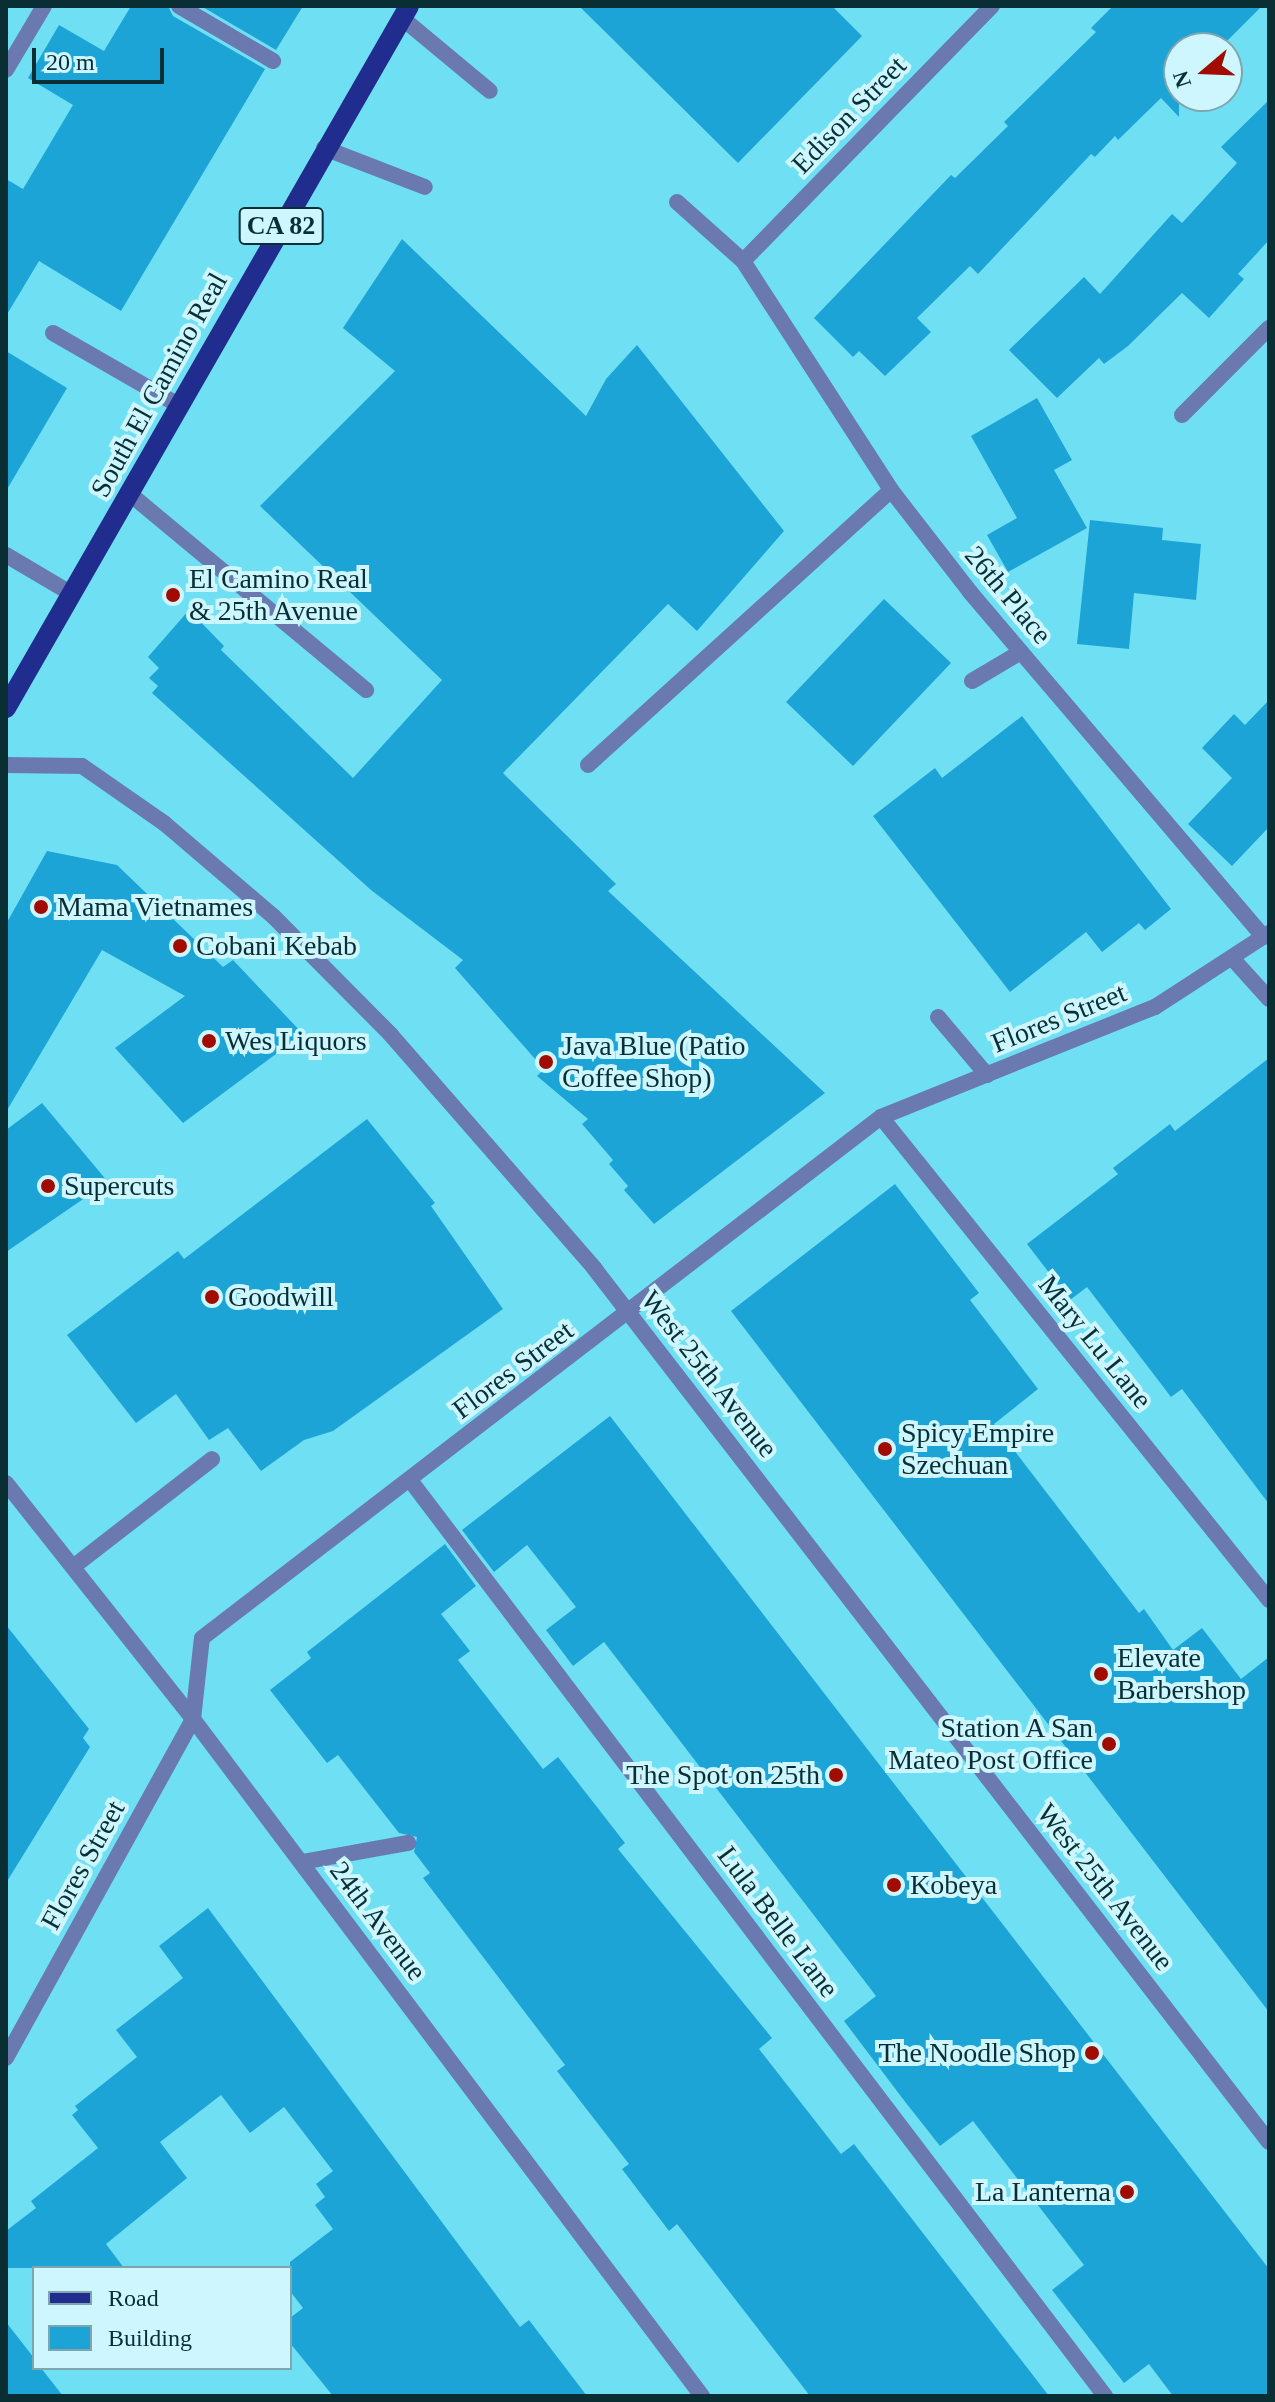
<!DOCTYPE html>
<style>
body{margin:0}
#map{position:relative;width:1275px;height:2402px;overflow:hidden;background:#6fe0f4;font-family:Georgia,serif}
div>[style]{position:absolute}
.building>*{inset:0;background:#1da4d6}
.lane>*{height:16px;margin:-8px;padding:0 8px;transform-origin:8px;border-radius:8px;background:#6a7ab0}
.street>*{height:16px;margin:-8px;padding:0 8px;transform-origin:8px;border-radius:8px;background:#6a7ab0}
.primary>*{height:20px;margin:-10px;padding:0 10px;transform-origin:10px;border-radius:10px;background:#212c8f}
.dots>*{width:22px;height:22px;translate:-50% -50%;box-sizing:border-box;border:4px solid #cef6fe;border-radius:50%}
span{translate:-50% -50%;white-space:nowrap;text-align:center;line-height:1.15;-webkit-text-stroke:8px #cef6fe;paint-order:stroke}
.shield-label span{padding:2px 6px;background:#cef6fe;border:2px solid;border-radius:6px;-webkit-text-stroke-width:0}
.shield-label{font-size:26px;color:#092f35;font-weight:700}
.street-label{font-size:28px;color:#092f35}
.poi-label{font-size:28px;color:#092f35}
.left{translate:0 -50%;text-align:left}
.right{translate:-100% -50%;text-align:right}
.frame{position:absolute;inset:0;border:8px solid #092f35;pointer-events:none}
.legend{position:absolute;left:32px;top:2266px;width:260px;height:104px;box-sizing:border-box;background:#cef6fe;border:2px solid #7fa6ae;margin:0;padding:10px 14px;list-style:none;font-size:24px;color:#092f35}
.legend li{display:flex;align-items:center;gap:16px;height:40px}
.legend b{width:40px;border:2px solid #7fa6ae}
.north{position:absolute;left:1163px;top:32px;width:80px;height:80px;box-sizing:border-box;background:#cef6fe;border:2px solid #7fa6ae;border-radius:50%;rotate:251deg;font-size:22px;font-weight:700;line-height:32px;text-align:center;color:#092f35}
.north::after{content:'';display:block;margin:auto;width:28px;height:36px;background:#a20b00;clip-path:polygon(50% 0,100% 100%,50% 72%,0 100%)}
.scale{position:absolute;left:32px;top:48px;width:132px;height:36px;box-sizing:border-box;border:4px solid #092f35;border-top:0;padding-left:10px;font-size:24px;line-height:28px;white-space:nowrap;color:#092f35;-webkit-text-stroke:6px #cef6fe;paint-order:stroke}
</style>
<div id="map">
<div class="building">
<i style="clip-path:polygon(131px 6px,168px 6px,173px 16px,265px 69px,121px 311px,39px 261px,6px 316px,6px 179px,23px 189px,73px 105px,28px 78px,59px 25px,104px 51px)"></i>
<i style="clip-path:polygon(201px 6px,303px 6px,276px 50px)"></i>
<i style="clip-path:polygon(579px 6px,832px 6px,862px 36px,738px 163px)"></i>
<i style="clip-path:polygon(1113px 6px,1262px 6px,1220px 48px,1179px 48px,1179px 117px,1161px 98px,1118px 140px,1115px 136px,1095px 157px,1091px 154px,978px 274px,970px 266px,917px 318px,931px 332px,885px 376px,859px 351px,853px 357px,814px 318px,951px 175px,955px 178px,1008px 126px,1004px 122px,1096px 32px,1091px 28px)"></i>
<i style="clip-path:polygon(1269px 100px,1269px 240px,1238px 274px,1244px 279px,1209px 318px,1182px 293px,1128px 346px,1104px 364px,1099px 358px,1057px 398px,1009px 350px,1084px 277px,1100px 294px,1172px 214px,1182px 223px,1237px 163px,1221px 147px)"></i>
<i style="clip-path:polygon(402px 239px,586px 416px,606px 379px,637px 345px,784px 531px,697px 631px,668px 604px,503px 773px,616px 884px,608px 891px,825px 1093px,654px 1224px,624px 1190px,628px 1186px,609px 1164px,613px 1160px,582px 1124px,588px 1119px,537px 1076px,544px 1069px,455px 968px,463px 960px,371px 890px,152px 693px,158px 686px,149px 678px,159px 668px,148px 657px,189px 610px,224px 646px,221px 650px,353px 778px,442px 680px,260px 506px,395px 371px,343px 328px)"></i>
<i style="clip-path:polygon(6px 351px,67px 388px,6px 491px)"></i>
<i style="clip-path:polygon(1037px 398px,1072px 460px,1054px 470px,1087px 528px,1008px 572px,987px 535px,1017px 518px,971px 436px)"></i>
<i style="clip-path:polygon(1090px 520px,1163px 528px,1162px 540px,1201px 544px,1196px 600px,1134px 593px,1129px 649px,1077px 644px)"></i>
<i style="clip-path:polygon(884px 599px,951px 663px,853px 766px,786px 702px)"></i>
<i style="clip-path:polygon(1269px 700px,1269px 827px,1232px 866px,1188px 824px,1232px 778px,1202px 748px,1234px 714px,1245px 725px)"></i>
<i style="clip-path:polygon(1022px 716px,1171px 909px,1145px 930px,1139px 923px,1102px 952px,1086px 932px,1010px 992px,873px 816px,935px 768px,942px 778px)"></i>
<i style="clip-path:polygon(47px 851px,117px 865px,223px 967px,233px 960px,303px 1034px,183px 1123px,115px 1048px,185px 996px,102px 950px,6px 1112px,6px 924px)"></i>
<i style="clip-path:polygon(1269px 1058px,1269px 1504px,1182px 1389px,1171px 1397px,1087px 1287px,1070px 1300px,1027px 1244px,1118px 1174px,1113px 1168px,1170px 1124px,1175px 1131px)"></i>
<i style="clip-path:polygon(42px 1103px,108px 1182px,6px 1252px,6px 1130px)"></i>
<i style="clip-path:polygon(367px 1119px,435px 1203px,431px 1206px,503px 1309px,333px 1431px,304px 1440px,261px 1471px,228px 1428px,209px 1440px,176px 1394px,136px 1423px,67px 1335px,178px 1251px,184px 1259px)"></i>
<i style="clip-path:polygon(895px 1184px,979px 1293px,970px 1300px,1038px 1389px,994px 1424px,1139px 1613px,1144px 1609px,1173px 1650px,1202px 1628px,1241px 1679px,1269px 1657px,1269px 2012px,731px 1311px)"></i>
<i style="clip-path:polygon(610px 1416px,1269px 2269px,1269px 2396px,1173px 2396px,1149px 2364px,1124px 2383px,1052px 2290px,1084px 2265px,973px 2121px,940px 2146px,906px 2103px,844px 2021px,876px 1996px,604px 1642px,573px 1666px,546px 1630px,576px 1607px,527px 1545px,494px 1572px,462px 1530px)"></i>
<i style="clip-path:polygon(445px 1544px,476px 1586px,441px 1614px,470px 1651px,458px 1660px,543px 1769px,558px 1757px,625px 1843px,618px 1849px,772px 2038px,759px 2049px,841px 2154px,854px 2144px,1049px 2396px,810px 2396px,677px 2224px,669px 2231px,622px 2169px,629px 2164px,557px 2071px,565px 2065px,423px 1878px,430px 1873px,414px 1852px,417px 1837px,399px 1833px,338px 1755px,327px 1763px,270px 1690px,311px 1658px,307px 1652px)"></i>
<i style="clip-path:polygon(6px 1625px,89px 1729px,83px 1738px,90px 1747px,6px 1883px)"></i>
<i style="clip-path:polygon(208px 1908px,520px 2327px,529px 2320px,587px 2396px,333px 2396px,290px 2343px,290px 2318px,303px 2308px,290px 2291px,290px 2262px,333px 2229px,315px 2205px,325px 2197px,316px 2184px,333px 2171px,284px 2107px,250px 2133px,221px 2095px,160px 2142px,187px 2178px,106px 2244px,124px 2268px,6px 2268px,6px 2231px,36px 2208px,31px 2201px,98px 2148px,72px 2115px,78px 2110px,75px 2106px,137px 2057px,116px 2030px,183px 1978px,159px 1946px)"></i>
<i style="clip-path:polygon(6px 2322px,34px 2358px,34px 2368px,41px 2368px,63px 2396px,6px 2396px)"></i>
</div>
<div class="lane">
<i style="left:179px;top:6px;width:109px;rotate:30.3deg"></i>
<i style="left:402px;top:18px;width:114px;rotate:39.7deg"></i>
<i style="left:6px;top:70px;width:74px;rotate:-59.3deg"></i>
<i style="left:324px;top:148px;width:108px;rotate:21.1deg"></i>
<i style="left:677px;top:202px;width:89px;rotate:41.8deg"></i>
<i style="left:53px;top:333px;width:146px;rotate:29.9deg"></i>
<i style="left:130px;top:494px;width:307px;rotate:39.7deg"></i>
<i style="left:6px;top:555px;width:77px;rotate:30.6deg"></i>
<i style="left:972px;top:681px;width:57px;rotate:-30.6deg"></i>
<i style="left:588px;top:765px;width:409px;rotate:-42.2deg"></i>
<i style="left:1232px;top:958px;width:55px;rotate:47.9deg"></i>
<i style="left:938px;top:1017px;width:76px;rotate:49.8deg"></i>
<i style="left:73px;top:1567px;width:176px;rotate:-37.8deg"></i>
<i style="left:302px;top:1862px;width:108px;rotate:-10.2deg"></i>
</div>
<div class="street">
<i style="left:992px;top:6px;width:356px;rotate:134.3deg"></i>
<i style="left:743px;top:261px;width:273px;rotate:57.1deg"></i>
<i style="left:891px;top:490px;width:129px;rotate:52.2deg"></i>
<i style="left:970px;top:592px;width:453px;rotate:49.6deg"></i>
<i style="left:1182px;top:415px;width:123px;rotate:-45deg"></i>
<i style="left:6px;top:765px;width:76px;rotate:0.8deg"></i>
<i style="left:82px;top:766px;width:100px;rotate:34.8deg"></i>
<i style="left:164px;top:823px;width:143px;rotate:40.5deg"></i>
<i style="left:273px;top:916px;width:168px;rotate:45.2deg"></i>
<i style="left:391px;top:1035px;width:309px;rotate:48.9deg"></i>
<i style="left:594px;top:1268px;width:1104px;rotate:52.32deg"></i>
<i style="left:881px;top:1117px;width:620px;rotate:51.22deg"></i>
<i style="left:410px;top:1480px;width:1150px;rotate:52.81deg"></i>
<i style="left:6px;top:1483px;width:301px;rotate:51.6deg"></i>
<i style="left:193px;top:1719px;width:847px;rotate:53.06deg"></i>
<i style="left:6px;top:2058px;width:387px;rotate:-61.1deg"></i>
<i style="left:193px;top:1719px;width:81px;rotate:-83.7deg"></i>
<i style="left:202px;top:1638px;width:856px;rotate:-37.5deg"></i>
<i style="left:881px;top:1117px;width:295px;rotate:-21.9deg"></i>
<i style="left:1155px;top:1007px;width:136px;rotate:-33deg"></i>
</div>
<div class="primary">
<i style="left:6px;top:708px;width:809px;rotate:-60.14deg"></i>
</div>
<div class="dots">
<i style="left:173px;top:595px;background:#a20b00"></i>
<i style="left:41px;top:907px;background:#a20b00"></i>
<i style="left:180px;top:946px;background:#a20b00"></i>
<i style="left:209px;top:1041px;background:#a20b00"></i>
<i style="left:546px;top:1062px;background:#a20b00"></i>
<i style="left:48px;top:1186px;background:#a20b00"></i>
<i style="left:212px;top:1297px;background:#a20b00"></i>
<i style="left:885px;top:1449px;background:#a20b00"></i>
<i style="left:1101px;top:1674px;background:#a20b00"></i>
<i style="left:1109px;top:1744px;background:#a20b00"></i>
<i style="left:836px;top:1775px;background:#a20b00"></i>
<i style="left:894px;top:1885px;background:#a20b00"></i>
<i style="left:1092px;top:2053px;background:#a20b00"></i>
<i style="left:1127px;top:2192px;background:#a20b00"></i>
</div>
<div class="shield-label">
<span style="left:281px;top:226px">CA 82</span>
</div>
<div class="street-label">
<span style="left:849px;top:115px;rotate:-46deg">Edison Street</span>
<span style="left:159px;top:385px;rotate:-61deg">South El Camino Real</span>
<span style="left:1008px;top:595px;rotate:50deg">26th Place</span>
<span style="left:1059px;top:1018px;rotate:-22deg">Flores Street</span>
<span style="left:1095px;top:1342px;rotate:51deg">Mary Lu Lane</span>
<span style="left:513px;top:1370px;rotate:-37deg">Flores Street</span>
<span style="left:709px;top:1374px;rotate:52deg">West 25th Avenue</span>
<span style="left:83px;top:1865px;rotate:-61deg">Flores Street</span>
<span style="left:1105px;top:1887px;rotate:52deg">West 25th Avenue</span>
<span style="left:378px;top:1921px;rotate:53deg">24th Avenue</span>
<span style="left:778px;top:1922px;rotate:53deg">Lula Belle Lane</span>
</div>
<div class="poi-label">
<span class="left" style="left:189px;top:595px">El Camino Real<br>&amp; 25th Avenue</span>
<span class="left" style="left:57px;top:907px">Mama Vietnames</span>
<span class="left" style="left:196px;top:946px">Cobani Kebab</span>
<span class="left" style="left:225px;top:1041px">Wes Liquors</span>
<span class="left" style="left:562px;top:1062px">Java Blue (Patio<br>Coffee Shop)</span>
<span class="left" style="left:64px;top:1186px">Supercuts</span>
<span class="left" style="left:228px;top:1297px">Goodwill</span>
<span class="left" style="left:901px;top:1449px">Spicy Empire<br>Szechuan</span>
<span class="left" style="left:1117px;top:1674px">Elevate<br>Barbershop</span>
<span class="right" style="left:1093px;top:1744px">Station A San<br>Mateo Post Office</span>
<span class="right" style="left:820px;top:1775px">The Spot on 25th</span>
<span class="left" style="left:910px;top:1885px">Kobeya</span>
<span class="right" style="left:1076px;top:2053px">The Noodle Shop</span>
<span class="right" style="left:1111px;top:2192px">La Lanterna</span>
</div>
<div class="frame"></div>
<ul class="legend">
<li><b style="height:10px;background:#212c8f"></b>Road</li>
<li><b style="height:22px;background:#1da4d6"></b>Building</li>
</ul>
<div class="north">N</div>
<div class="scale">20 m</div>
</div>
